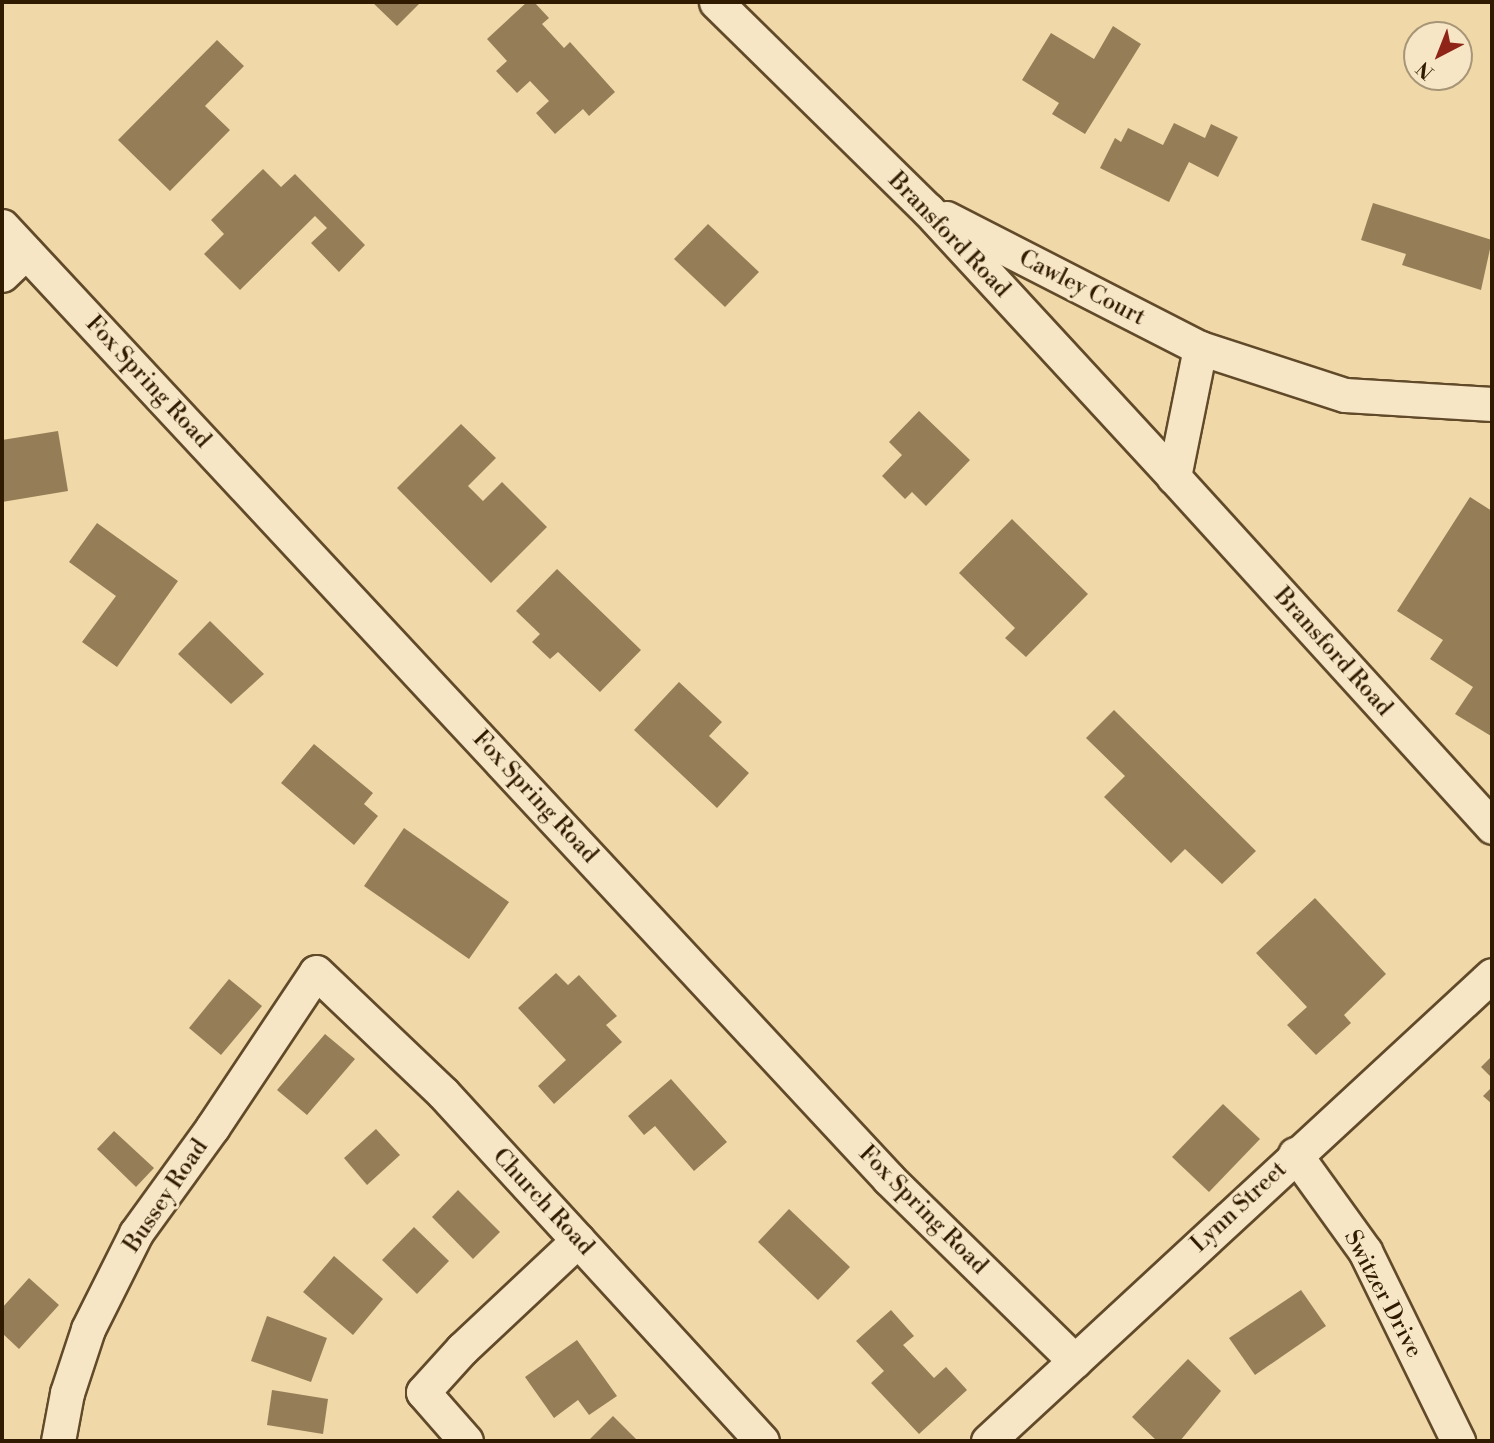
<!DOCTYPE html>
<style>
body{margin:0}
#map{position:relative;width:1494px;height:1443px;overflow:hidden;background:#f1d8a8;font-family:"Libre Bodoni",serif}
div>[style]{position:absolute}
.building>*{inset:0;background:#957d57}
.roads{filter:drop-shadow(2px 0 #614a2a) drop-shadow(-2px 0 #614a2a) drop-shadow(0 2px #614a2a) drop-shadow(0 -2px #614a2a)}
.street>*{height:33px;margin:-16.5px;padding:0 16.5px;transform-origin:16.5px;border-radius:16.5px;background:#f6e6c6}
span{translate:-50% -50%;white-space:nowrap;text-align:center;line-height:1.15;-webkit-text-stroke:6px #f6e6c6;paint-order:stroke}
.street-label{font-size:23px;color:#311b00}
.frame{position:absolute;inset:0;border:4px solid #311b00;pointer-events:none}
.north{position:absolute;left:1403px;top:21px;width:70px;height:70px;box-sizing:border-box;background:#f6e6c6;border:2px solid #a79577;border-radius:50%;rotate:222deg;font-size:19px;font-weight:700;line-height:28px;text-align:center;color:#311b00}
.north::after{content:'';display:block;margin:auto;width:24px;height:32px;background:#8f2418;clip-path:polygon(50% 0,100% 100%,50% 72%,0 100%)}
</style>
<div id="map">
<div class="building">
<i style="clip-path:polygon(372px 2px,421px 2px,397px 26px)"></i>
<i style="clip-path:polygon(527px 2px,534px 2px,549px 18px,542px 24px,564px 48px,570px 42px,615px 92px,589px 116px,583px 109px,555px 134px,536px 113px,549px 101px,530px 81px,517px 93px,496px 71px,507px 61px,487px 39px)"></i>
<i style="clip-path:polygon(1113px 26px,1141px 44px,1085px 134px,1052px 114px,1059px 103px,1022px 80px,1051px 33px,1094px 59px)"></i>
<i style="clip-path:polygon(217px 40px,244px 66px,205px 106px,230px 130px,170px 191px,118px 140px)"></i>
<i style="clip-path:polygon(1174px 123px,1205px 138px,1211px 124px,1238px 137px,1218px 177px,1189px 162px,1169px 202px,1100px 168px,1115px 138px,1121px 142px,1128px 128px,1163px 145px)"></i>
<i style="clip-path:polygon(263px 169px,281px 187px,295px 174px,365px 245px,339px 272px,311px 243px,327px 228px,315px 216px,240px 290px,204px 254px,224px 234px,211px 220px)"></i>
<i style="clip-path:polygon(1373px 203px,1492px 240px,1481px 290px,1402px 265px,1406px 254px,1361px 240px)"></i>
<i style="clip-path:polygon(708px 224px,759px 272px,725px 307px,674px 259px)"></i>
<i style="clip-path:polygon(919px 411px,970px 460px,926px 506px,912px 492px,905px 499px,882px 476px,902px 455px,889px 442px)"></i>
<i style="clip-path:polygon(461px 424px,496px 458px,468px 486px,483px 501px,502px 482px,547px 527px,491px 583px,397px 488px)"></i>
<i style="clip-path:polygon(58px 431px,68px 491px,2px 502px,2px 440px)"></i>
<i style="clip-path:polygon(1470px 497px,1492px 511px,1491px 736px,1455px 714px,1473px 687px,1430px 659px,1443px 640px,1397px 611px)"></i>
<i style="clip-path:polygon(1012px 519px,1088px 594px,1026px 657px,1005px 638px,1015px 628px,959px 573px)"></i>
<i style="clip-path:polygon(97px 523px,178px 581px,117px 667px,82px 642px,116px 596px,69px 562px)"></i>
<i style="clip-path:polygon(557px 569px,641px 650px,600px 692px,558px 652px,550px 659px,532px 642px,540px 634px,516px 611px)"></i>
<i style="clip-path:polygon(210px 621px,264px 674px,231px 704px,178px 654px)"></i>
<i style="clip-path:polygon(679px 682px,722px 722px,709px 736px,749px 773px,717px 808px,634px 730px)"></i>
<i style="clip-path:polygon(1114px 710px,1256px 851px,1222px 884px,1185px 849px,1171px 863px,1104px 797px,1125px 776px,1086px 738px)"></i>
<i style="clip-path:polygon(314px 744px,373px 793px,364px 804px,378px 816px,354px 845px,281px 783px)"></i>
<i style="clip-path:polygon(404px 828px,509px 902px,469px 959px,364px 886px)"></i>
<i style="clip-path:polygon(1315px 898px,1386px 974px,1344px 1015px,1351px 1023px,1316px 1055px,1287px 1025px,1307px 1007px,1256px 953px)"></i>
<i style="clip-path:polygon(556px 973px,568px 985px,579px 975px,617px 1016px,606px 1025px,622px 1042px,554px 1104px,538px 1086px,566px 1060px,518px 1008px)"></i>
<i style="clip-path:polygon(229px 979px,262px 1006px,221px 1055px,189px 1028px)"></i>
<i style="clip-path:polygon(325px 1034px,355px 1059px,307px 1115px,277px 1090px)"></i>
<i style="clip-path:polygon(1492px 1056px,1492px 1078px,1481px 1067px)"></i>
<i style="clip-path:polygon(671px 1079px,727px 1142px,694px 1171px,655px 1126px,644px 1135px,628px 1116px)"></i>
<i style="clip-path:polygon(1492px 1087px,1492px 1104px,1483px 1096px)"></i>
<i style="clip-path:polygon(1223px 1104px,1260px 1139px,1209px 1192px,1172px 1157px)"></i>
<i style="clip-path:polygon(376px 1129px,400px 1155px,367px 1185px,344px 1158px)"></i>
<i style="clip-path:polygon(114px 1131px,154px 1168px,136px 1187px,97px 1149px)"></i>
<i style="clip-path:polygon(458px 1190px,500px 1232px,473px 1259px,432px 1217px)"></i>
<i style="clip-path:polygon(789px 1209px,850px 1267px,818px 1300px,758px 1242px)"></i>
<i style="clip-path:polygon(414px 1227px,449px 1261px,417px 1294px,382px 1260px)"></i>
<i style="clip-path:polygon(334px 1256px,383px 1299px,353px 1335px,303px 1292px)"></i>
<i style="clip-path:polygon(29px 1278px,59px 1305px,19px 1349px,2px 1333px,2px 1308px)"></i>
<i style="clip-path:polygon(1301px 1290px,1326px 1326px,1255px 1375px,1229px 1338px)"></i>
<i style="clip-path:polygon(891px 1310px,914px 1336px,903px 1345px,934px 1378px,946px 1367px,967px 1390px,919px 1434px,871px 1383px,884px 1371px,856px 1341px)"></i>
<i style="clip-path:polygon(267px 1316px,327px 1338px,311px 1382px,251px 1361px)"></i>
<i style="clip-path:polygon(577px 1340px,617px 1396px,589px 1415px,578px 1400px,554px 1418px,525px 1377px)"></i>
<i style="clip-path:polygon(1188px 1359px,1221px 1391px,1180px 1441px,1157px 1441px,1132px 1417px)"></i>
<i style="clip-path:polygon(272px 1390px,328px 1399px,323px 1434px,267px 1425px)"></i>
<i style="clip-path:polygon(613px 1416px,638px 1441px,588px 1441px)"></i>
</div>
<div class="roads">
<div class="street">
<i style="left:716px;top:2px;width:296px;rotate:44.5deg"></i>
<i style="left:927px;top:209px;width:364px;rotate:47.3deg"></i>
<i style="left:946px;top:218px;width:285px;rotate:27.1deg"></i>
<i style="left:1200px;top:348px;width:152px;rotate:18deg"></i>
<i style="left:1345px;top:395px;width:147px;rotate:3.5deg"></i>
<i style="left:2px;top:226px;width:1302px;rotate:47.05deg"></i>
<i style="left:889px;top:1179px;width:260px;rotate:44.4deg"></i>
<i style="left:2px;top:275px;width:33px;rotate:-44deg"></i>
<i style="left:1200px;top:348px;width:132px;rotate:101.4deg"></i>
<i style="left:1174px;top:477px;width:473px;rotate:47.7deg"></i>
<i style="left:1295px;top:1154px;width:120px;rotate:54.2deg"></i>
<i style="left:1365px;top:1251px;width:212px;rotate:63.9deg"></i>
<i style="left:58px;top:1441px;width:49px;rotate:-79.4deg"></i>
<i style="left:67px;top:1393px;width:67px;rotate:-71.8deg"></i>
<i style="left:88px;top:1329px;width:107px;rotate:-63.4deg"></i>
<i style="left:136px;top:1233px;width:130px;rotate:-54.1deg"></i>
<i style="left:212px;top:1128px;width:187px;rotate:-56.3deg"></i>
<i style="left:316px;top:972px;width:175px;rotate:43.6deg"></i>
<i style="left:443px;top:1093px;width:472px;rotate:47.5deg"></i>
<i style="left:466px;top:1441px;width:65px;rotate:-131.3deg"></i>
<i style="left:423px;top:1392px;width:58px;rotate:-47.8deg"></i>
<i style="left:462px;top:1349px;width:159px;rotate:-43.2deg"></i>
<i style="left:988px;top:1441px;width:686px;rotate:-42.76deg"></i>
</div>
</div>
<div class="street-label">
<span style="left:949px;top:235px;rotate:46deg">Bransford Road</span>
<span style="left:1082px;top:288px;rotate:27deg">Cawley Court</span>
<span style="left:148px;top:382px;rotate:47deg">Fox Spring Road</span>
<span style="left:1333px;top:652px;rotate:48deg">Bransford Road</span>
<span style="left:535px;top:797px;rotate:47deg">Fox Spring Road</span>
<span style="left:166px;top:1196px;rotate:-56deg">Bussey Road</span>
<span style="left:543px;top:1202px;rotate:47deg">Church Road</span>
<span style="left:1239px;top:1207px;rotate:-43deg">Lynn Street</span>
<span style="left:923px;top:1210px;rotate:45deg">Fox Spring Road</span>
<span style="left:1383px;top:1294px;rotate:62deg">Switzer Drive</span>
</div>
<div class="frame"></div>
<div class="north">N</div>
</div>
